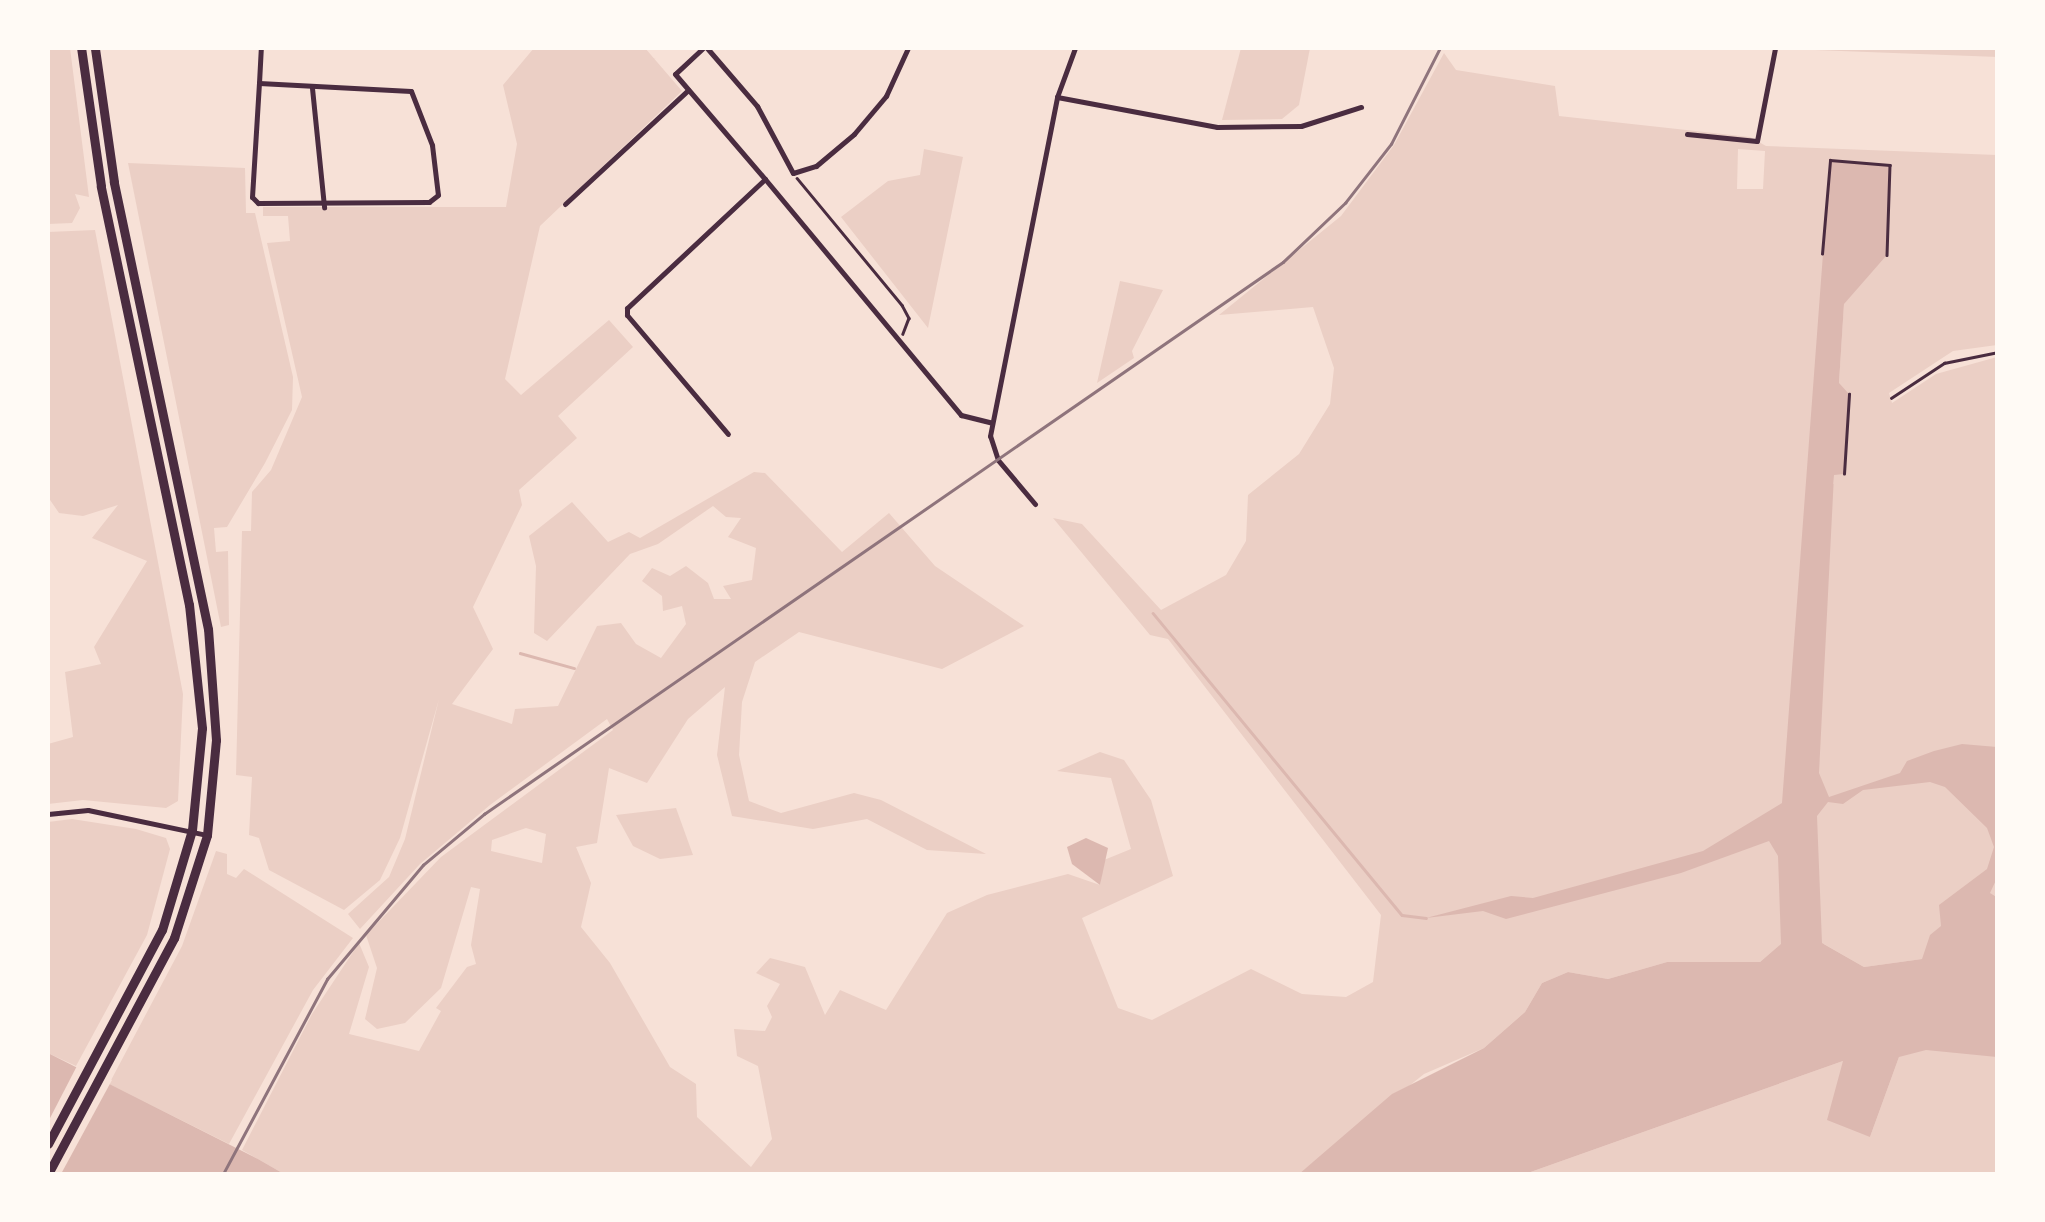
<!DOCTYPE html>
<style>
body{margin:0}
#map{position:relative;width:2045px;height:1222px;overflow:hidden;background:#f7e1d7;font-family:"Fira Sans Condensed",sans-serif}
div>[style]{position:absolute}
.green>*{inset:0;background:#ebcfc5}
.water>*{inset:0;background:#dcb8b0}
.pier>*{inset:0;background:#f7e1d7}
.stream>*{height:2.5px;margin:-1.25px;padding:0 1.25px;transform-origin:1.25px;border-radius:1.25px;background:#dcb8b0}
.path>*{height:2.5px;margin:-1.25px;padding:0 1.25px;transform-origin:1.25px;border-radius:1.25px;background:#4a2c40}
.service>*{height:2.5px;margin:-1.25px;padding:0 1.25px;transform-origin:1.25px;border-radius:1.25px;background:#4a2c40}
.minor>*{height:5px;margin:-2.5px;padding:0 2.5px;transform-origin:2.5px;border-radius:2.5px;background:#4a2c40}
.primary>*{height:9px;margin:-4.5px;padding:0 4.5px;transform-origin:4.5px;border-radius:4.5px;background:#4a2c40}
.rail>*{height:2.5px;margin:-1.25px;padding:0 1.25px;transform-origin:1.25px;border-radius:1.25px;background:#8f747c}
span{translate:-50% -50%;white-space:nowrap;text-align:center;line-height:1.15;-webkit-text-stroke:8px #fffaf5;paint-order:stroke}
.frame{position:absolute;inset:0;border:50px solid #fffaf5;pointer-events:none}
</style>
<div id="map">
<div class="green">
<i style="clip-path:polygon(48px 48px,70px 48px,89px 197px,75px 194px,80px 208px,72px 223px,48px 224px)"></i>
<i style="clip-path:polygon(evenodd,534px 48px,645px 48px,682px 91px,540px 226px,505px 379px,521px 395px,609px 320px,633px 347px,558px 416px,577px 438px,519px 490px,522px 505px,473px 607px,493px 649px,452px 704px,512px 724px,515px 709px,558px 706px,597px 626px,621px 623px,636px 644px,661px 658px,686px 624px,682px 606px,663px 611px,662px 596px,642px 581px,652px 568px,670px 576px,686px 566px,708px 583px,714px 599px,731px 599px,723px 586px,752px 580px,756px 548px,728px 537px,741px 518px,726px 517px,713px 506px,658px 544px,630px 554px,547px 641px,534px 633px,536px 566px,529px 536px,572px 502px,608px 542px,629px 532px,640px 538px,754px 472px,765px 473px,842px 552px,889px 513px,935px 566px,1024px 626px,942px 669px,799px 632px,755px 662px,742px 702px,739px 755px,749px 801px,781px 813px,854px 793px,881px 800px,986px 854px,927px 850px,867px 819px,813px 829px,732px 816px,717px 755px,725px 687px,688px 719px,647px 783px,609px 768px,597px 843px,576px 847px,591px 883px,581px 927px,610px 963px,670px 1067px,696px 1084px,697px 1117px,751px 1167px,772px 1139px,758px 1066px,737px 1056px,734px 1029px,765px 1031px,772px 1017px,767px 1006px,780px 984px,756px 973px,770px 958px,805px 967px,825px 1015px,840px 990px,886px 1010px,947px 913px,987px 895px,1068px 874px,1100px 885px,1104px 860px,1131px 849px,1111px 778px,1057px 771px,1100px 752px,1124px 760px,1151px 800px,1173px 876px,1082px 918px,1118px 1008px,1152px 1020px,1251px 969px,1302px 994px,1346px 997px,1373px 982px,1381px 915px,1168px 639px,1150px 635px,1053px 518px,1082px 524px,1161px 610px,1226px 575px,1246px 541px,1248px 495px,1299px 454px,1330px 404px,1334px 368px,1313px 307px,1219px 315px,1341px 216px,1394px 145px,1444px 53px,1456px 70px,1555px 86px,1559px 116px,1750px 137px,1766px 146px,1997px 155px,1997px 345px,1953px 351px,1889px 393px,1892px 403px,1936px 374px,1997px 357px,1997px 1174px,1525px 1174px,1843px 1061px,1870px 1137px,1899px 1057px,1922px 959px,1864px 967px,1824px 944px,1780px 945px,1760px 962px,1667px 962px,1608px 979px,1568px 972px,1542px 983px,1525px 1012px,1484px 1048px,1424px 1074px,1299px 1174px,284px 1174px,242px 1150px,312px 1014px,359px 943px,369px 967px,349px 1034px,419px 1051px,441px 1011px,436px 1008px,467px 967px,476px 964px,471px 945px,480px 889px,471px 887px,441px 988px,405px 1023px,377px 1029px,365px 1019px,377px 968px,366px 935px,441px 857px,613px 730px,607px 719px,490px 805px,420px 864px,360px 929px,348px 914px,389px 877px,405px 839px,439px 699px,400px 838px,380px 880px,344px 910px,269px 870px,259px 838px,249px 835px,252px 777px,236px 775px,242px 531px,251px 531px,252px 492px,271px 470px,302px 397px,267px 243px,290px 241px,288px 216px,263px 216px,263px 207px,506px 207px,517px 144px,503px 85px,534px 48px,1738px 149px,1765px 151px,1763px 189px,1737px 189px,1738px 149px,534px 48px,1827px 255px,1887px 255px,1844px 303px,1839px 383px,1844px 474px,1834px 474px,1834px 484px,1808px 482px,1827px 255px,534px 48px,526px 828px,546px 834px,542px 863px,491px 851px,492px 840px,526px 828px)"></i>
<i style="clip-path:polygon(1241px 48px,1310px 48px,1299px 105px,1282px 119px,1222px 120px)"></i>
<i style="clip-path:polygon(1789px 48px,1997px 48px,1998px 57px,1789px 49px)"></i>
<i style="clip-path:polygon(924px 149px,963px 157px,928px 328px,841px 217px,888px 181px,920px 175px)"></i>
<i style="clip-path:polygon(128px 163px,245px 168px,246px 213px,255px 213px,293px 377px,292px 410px,265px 463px,227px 527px,214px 528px,216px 552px,228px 551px,229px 625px,221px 627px)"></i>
<i style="clip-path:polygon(95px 230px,183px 694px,178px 801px,166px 808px,83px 800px,48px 804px,48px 744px,73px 737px,65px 672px,101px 664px,94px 647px,147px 561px,92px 538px,118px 505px,83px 516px,59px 513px,48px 497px,48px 232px)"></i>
<i style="clip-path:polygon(1120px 281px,1163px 290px,1132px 351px,1134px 358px,1097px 383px)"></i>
<i style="clip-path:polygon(676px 808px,693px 855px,660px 859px,633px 846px,616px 815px)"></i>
<i style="clip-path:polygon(72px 819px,136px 829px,166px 838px,170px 849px,147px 935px,76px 1066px,48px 1053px,48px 822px)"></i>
<i style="clip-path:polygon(216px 851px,227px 854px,227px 874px,236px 878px,244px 869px,353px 938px,313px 990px,229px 1144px,109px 1084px,182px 946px)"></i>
</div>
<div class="water">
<i style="clip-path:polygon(evenodd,1830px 160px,1890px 165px,1887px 255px,1844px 304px,1839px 383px,1849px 394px,1844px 474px,1834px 475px,1819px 773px,1829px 797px,1900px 773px,1907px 761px,1934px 751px,1962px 744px,1997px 747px,1997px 878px,1990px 893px,1998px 898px,1997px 1057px,1926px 1050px,1899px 1057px,1870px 1137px,1827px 1120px,1843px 1061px,1525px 1174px,1299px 1174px,1392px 1094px,1484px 1048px,1525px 1012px,1542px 983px,1568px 972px,1608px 979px,1667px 962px,1760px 962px,1781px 944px,1778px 856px,1769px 841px,1681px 873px,1506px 919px,1483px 911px,1426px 918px,1511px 896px,1533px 898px,1703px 851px,1782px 803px,1830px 160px,1930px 782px,1945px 787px,1987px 828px,1994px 847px,1987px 869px,1939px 905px,1941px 926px,1930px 935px,1922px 959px,1864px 967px,1822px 943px,1817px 816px,1828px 802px,1843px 804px,1863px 790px,1930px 782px)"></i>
<i style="clip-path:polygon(1086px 838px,1108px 848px,1100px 885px,1072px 864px,1067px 847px)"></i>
<i style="clip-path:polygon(48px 1053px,258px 1159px,284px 1174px,48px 1172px)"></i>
</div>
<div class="pier">
<i style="clip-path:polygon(79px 1062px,112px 1080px,61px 1174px,48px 1174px,48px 1122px)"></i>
</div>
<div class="stream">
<i style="left:1153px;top:613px;width:391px;rotate:50.5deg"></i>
<i style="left:1402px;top:915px;width:24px;rotate:7deg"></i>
<i style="left:520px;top:653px;width:56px;rotate:15.5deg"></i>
</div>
<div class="path">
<i style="left:797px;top:178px;width:165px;rotate:50.4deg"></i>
<i style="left:902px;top:305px;width:15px;rotate:62deg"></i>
<i style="left:909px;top:318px;width:17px;rotate:111deg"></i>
<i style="left:1822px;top:254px;width:94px;rotate:-85.1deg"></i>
<i style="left:1830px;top:160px;width:60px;rotate:4.8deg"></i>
<i style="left:1890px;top:165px;width:90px;rotate:91.9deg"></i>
<i style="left:1844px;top:474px;width:80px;rotate:-86.4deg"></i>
</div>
<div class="service">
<i style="left:1891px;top:398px;width:64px;rotate:-33.4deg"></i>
<i style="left:1944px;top:363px;width:55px;rotate:-11.5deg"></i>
</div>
<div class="minor">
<i style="left:703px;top:48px;width:38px;rotate:137deg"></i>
<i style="left:675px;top:74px;width:138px;rotate:49.4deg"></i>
<i style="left:765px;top:179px;width:189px;rotate:136.9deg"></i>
<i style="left:627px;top:308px;width:7px;rotate:90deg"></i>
<i style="left:627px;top:315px;width:156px;rotate:49.7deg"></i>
<i style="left:707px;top:48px;width:77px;rotate:49.2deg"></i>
<i style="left:757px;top:106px;width:76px;rotate:61.8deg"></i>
<i style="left:793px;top:173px;width:24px;rotate:-17deg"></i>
<i style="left:816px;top:166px;width:50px;rotate:-40.1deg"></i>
<i style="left:854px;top:134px;width:50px;rotate:-49.9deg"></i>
<i style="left:886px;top:96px;width:53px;rotate:-65.4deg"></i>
<i style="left:259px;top:83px;width:152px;rotate:3deg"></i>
<i style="left:411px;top:91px;width:58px;rotate:68.7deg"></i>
<i style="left:432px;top:145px;width:50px;rotate:83.2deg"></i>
<i style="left:438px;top:195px;width:11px;rotate:142deg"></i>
<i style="left:429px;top:202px;width:171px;rotate:179.7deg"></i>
<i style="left:258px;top:203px;width:8px;rotate:-135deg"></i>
<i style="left:252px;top:197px;width:114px;rotate:-86.5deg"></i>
<i style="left:259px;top:83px;width:35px;rotate:-87deg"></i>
<i style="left:312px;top:88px;width:120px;rotate:84.2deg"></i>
<i style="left:1057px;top:97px;width:163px;rotate:10.6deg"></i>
<i style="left:1217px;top:127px;width:84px;rotate:-0.7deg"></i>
<i style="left:1301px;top:126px;width:63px;rotate:-17.6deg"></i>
<i style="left:1687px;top:134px;width:70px;rotate:5.7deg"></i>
<i style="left:1757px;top:141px;width:95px;rotate:-79deg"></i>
<i style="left:765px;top:179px;width:307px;rotate:50.3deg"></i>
<i style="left:961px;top:415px;width:32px;rotate:14deg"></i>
<i style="left:565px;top:204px;width:168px;rotate:-42.8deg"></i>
<i style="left:1035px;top:504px;width:57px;rotate:-130.1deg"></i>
<i style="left:998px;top:460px;width:25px;rotate:-108deg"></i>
<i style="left:990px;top:436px;width:346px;rotate:-78.8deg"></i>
<i style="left:1057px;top:97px;width:52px;rotate:-69.8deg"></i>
<i style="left:48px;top:814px;width:40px;rotate:-5.7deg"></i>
<i style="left:88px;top:810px;width:122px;rotate:11.9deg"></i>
</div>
<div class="primary">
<i style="left:48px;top:1144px;width:242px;rotate:-62deg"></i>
<i style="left:162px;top:930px;width:104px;rotate:-73.3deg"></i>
<i style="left:192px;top:830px;width:102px;rotate:-84.4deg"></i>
<i style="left:202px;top:728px;width:124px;rotate:-96deg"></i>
<i style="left:189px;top:605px;width:428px;rotate:-101.9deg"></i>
<i style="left:101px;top:186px;width:139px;rotate:-98.2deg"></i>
<i style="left:48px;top:1174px;width:268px;rotate:-61.9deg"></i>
<i style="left:174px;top:938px;width:108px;rotate:-72.2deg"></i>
<i style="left:207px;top:835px;width:95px;rotate:-84.6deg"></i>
<i style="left:216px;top:740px;width:111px;rotate:-94.1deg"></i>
<i style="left:208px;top:629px;width:457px;rotate:-101.9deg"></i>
<i style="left:114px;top:182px;width:135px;rotate:-98.1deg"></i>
</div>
<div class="rail">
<i style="left:223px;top:1174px;width:221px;rotate:-61.9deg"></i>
<i style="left:327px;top:979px;width:149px;rotate:-49.9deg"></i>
<i style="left:423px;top:865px;width:80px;rotate:-39.9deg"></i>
<i style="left:484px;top:814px;width:971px;rotate:-34.64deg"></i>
<i style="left:1283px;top:262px;width:86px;rotate:-43.6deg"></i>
<i style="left:1345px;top:203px;width:75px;rotate:-52.1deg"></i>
<i style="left:1391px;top:144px;width:108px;rotate:-63deg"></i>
</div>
<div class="frame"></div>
</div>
